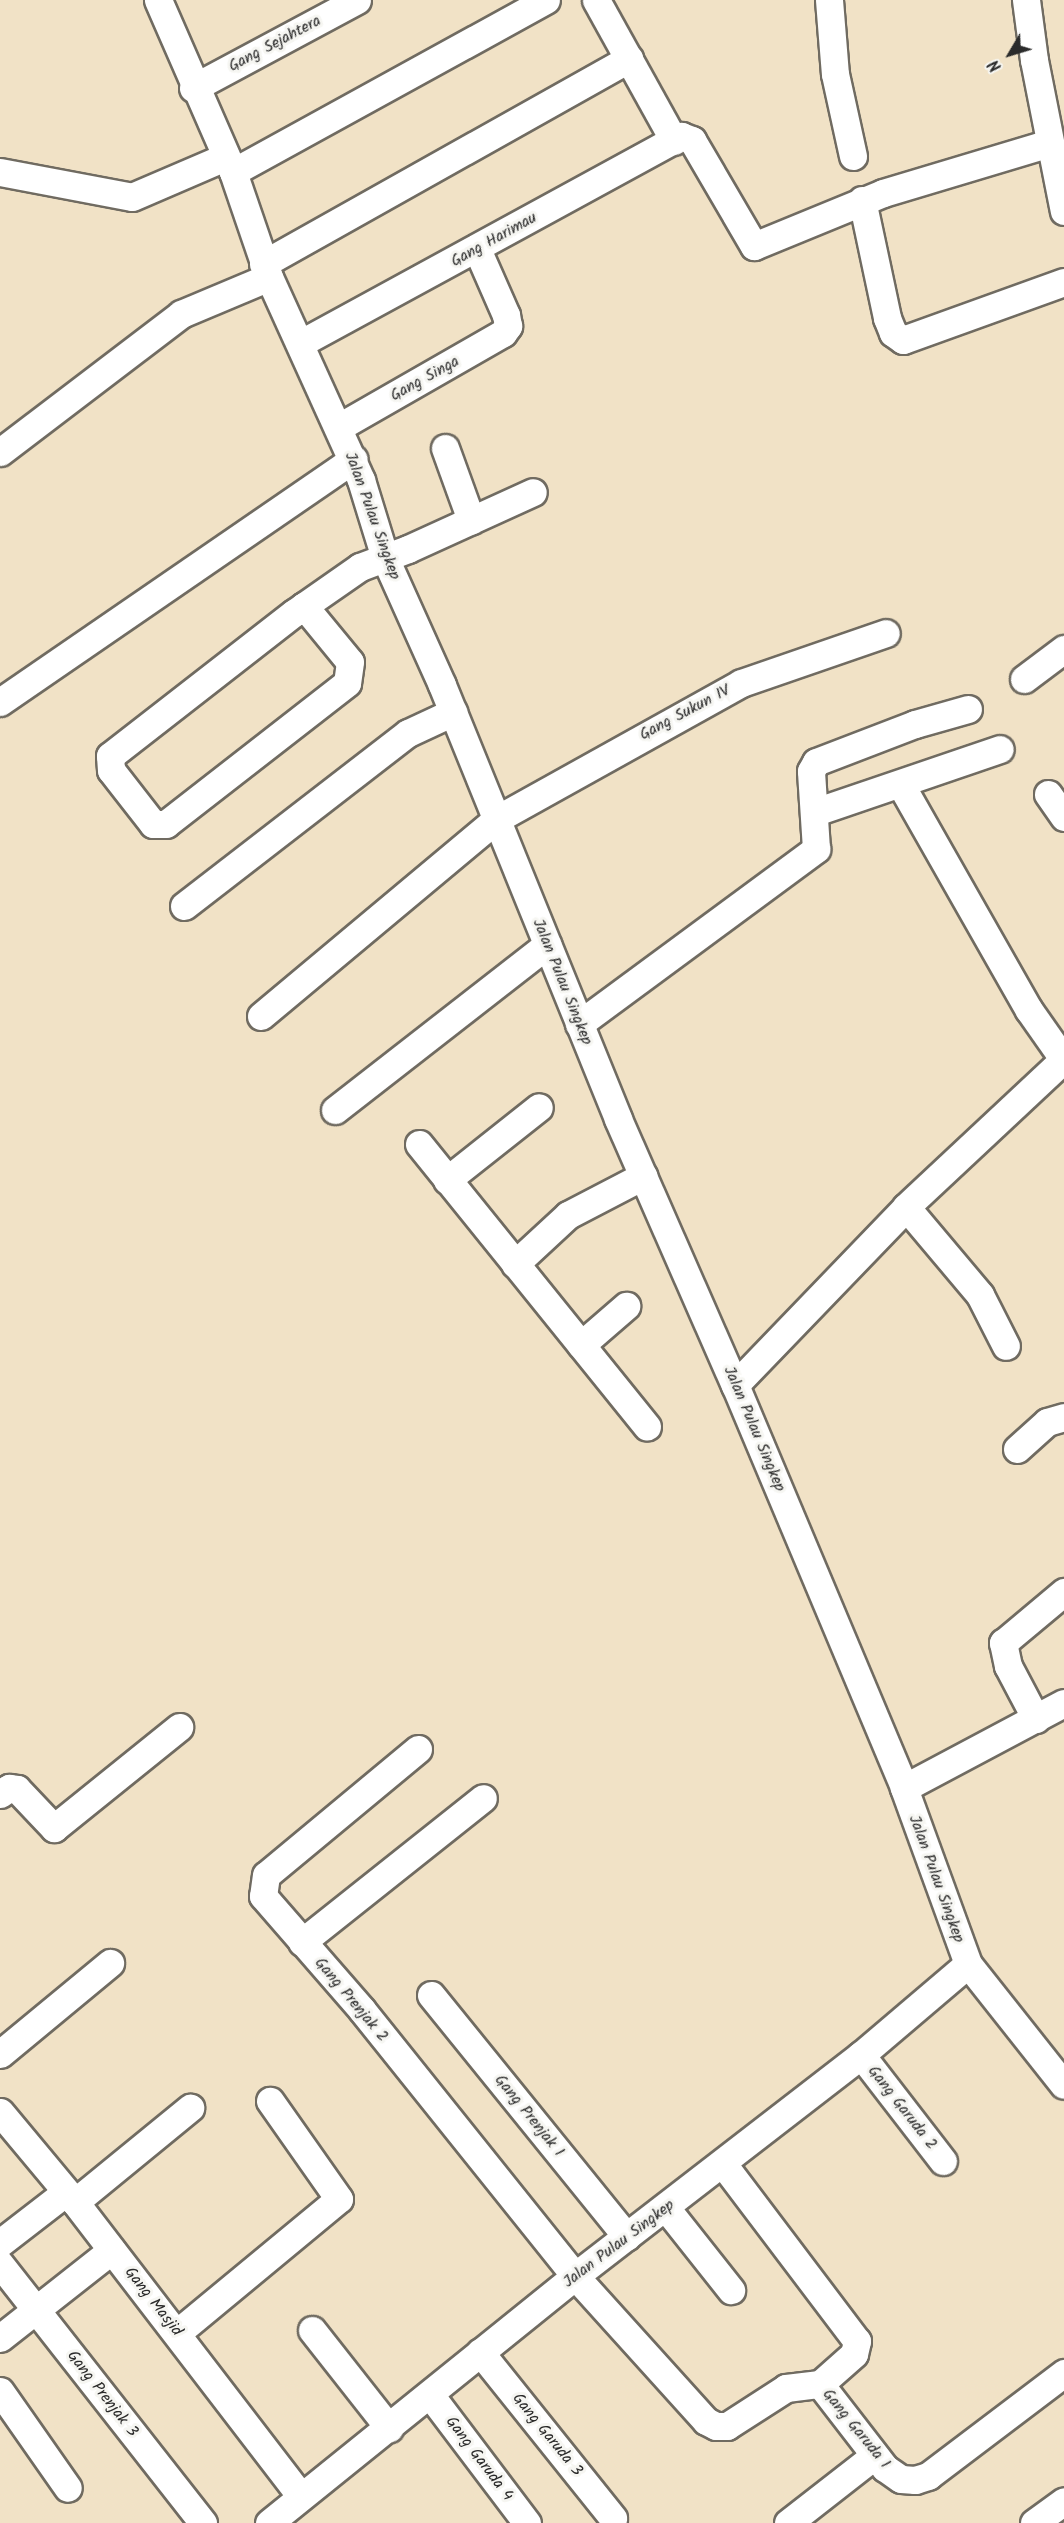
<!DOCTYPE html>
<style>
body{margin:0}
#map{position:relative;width:1064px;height:2523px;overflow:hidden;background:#f1e2c6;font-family:Kalam,sans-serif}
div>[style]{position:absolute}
.roads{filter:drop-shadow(2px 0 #706b61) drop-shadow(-2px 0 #706b61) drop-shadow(0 2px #706b61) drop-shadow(0 -2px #706b61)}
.minor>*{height:27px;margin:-13.5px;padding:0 13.5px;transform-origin:13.5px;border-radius:13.5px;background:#fff}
span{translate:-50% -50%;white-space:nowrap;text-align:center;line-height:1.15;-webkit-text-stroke:6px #f6f6f2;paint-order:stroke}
.street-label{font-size:16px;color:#2b2b2b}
.north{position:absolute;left:980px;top:24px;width:60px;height:60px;-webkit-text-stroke:4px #f6f6f2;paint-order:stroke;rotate:232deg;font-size:16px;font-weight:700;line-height:24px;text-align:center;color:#2b2b2b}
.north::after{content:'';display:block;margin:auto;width:21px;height:27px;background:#2b2b2b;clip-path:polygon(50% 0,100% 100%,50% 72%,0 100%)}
</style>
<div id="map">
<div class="roads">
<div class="minor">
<i style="left:158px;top:0;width:188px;rotate:66.4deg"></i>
<i style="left:233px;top:172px;width:111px;rotate:71.1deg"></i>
<i style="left:269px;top:277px;width:223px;rotate:65.6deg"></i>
<i style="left:361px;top:480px;width:82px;rotate:72.9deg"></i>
<i style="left:385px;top:558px;width:139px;rotate:65.8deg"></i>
<i style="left:442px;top:685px;width:468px;rotate:67.9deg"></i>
<i style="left:618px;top:1119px;width:291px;rotate:66.3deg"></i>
<i style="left:735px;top:1385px;width:437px;rotate:67.2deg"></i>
<i style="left:904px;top:1788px;width:187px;rotate:70deg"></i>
<i style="left:968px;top:1964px;width:154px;rotate:51.6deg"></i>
<i style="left:596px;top:0;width:161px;rotate:61deg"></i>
<i style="left:829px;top:0;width:74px;rotate:85.4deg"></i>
<i style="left:835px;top:74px;width:84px;rotate:77.6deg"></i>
<i style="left:1026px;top:0;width:61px;rotate:82.4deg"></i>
<i style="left:1034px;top:60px;width:154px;rotate:78.8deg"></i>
<i style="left:193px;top:88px;width:186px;rotate:-28.2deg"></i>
<i style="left:0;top:172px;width:134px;rotate:10.7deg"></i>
<i style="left:132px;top:197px;width:101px;rotate:-23.3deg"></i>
<i style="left:233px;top:172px;width:357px;rotate:-28.8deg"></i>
<i style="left:862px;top:200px;width:121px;rotate:78deg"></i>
<i style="left:887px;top:318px;width:16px;rotate:68deg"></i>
<i style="left:893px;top:333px;width:12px;rotate:35deg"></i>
<i style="left:903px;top:340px;width:171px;rotate:-19.8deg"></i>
<i style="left:263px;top:264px;width:420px;rotate:-29.3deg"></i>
<i style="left:301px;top:343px;width:433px;rotate:-28.6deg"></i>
<i style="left:681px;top:136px;width:12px;rotate:20deg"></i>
<i style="left:692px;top:140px;width:123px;rotate:59.7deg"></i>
<i style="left:754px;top:246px;width:139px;rotate:-22.3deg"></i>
<i style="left:883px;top:193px;width:174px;rotate:-16.7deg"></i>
<i style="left:339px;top:427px;width:189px;rotate:-29.8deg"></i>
<i style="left:503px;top:333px;width:9px;rotate:-54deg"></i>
<i style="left:508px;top:326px;width:11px;rotate:-100deg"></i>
<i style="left:506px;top:315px;width:72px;rotate:-113.7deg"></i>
<i style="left:445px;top:448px;width:77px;rotate:70.1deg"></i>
<i style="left:0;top:452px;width:228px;rotate:-37.3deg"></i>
<i style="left:181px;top:314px;width:95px;rotate:-22.8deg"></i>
<i style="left:304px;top:606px;width:72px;rotate:50.6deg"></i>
<i style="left:350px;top:662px;width:21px;rotate:98deg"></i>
<i style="left:347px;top:683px;width:229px;rotate:142.1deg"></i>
<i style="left:166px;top:824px;width:13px;rotate:180deg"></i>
<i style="left:153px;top:824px;width:68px;rotate:-127.9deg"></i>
<i style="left:111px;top:770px;width:14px;rotate:-94deg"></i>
<i style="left:110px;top:756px;width:233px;rotate:-37.9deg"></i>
<i style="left:294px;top:613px;width:12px;rotate:-35deg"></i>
<i style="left:304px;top:606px;width:68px;rotate:-34.9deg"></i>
<i style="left:360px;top:567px;width:51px;rotate:-20.6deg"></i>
<i style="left:408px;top:549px;width:137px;rotate:-24.5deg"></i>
<i style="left:1024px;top:679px;width:50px;rotate:-36.9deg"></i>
<i style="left:0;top:702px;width:429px;rotate:-34.5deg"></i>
<i style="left:901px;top:785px;width:259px;rotate:60.4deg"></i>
<i style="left:1029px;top:1010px;width:61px;rotate:55deg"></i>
<i style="left:1048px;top:794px;width:28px;rotate:55deg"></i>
<i style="left:815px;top:812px;width:195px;rotate:-18.8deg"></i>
<i style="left:184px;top:906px;width:283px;rotate:-37.7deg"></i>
<i style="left:408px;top:733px;width:50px;rotate:-25deg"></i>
<i style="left:261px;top:1016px;width:307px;rotate:-39.9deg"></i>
<i style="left:497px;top:819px;width:279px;rotate:-29.1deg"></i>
<i style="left:741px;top:683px;width:153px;rotate:-19deg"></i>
<i style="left:579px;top:1024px;width:295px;rotate:-36.4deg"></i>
<i style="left:816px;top:849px;width:78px;rotate:-93.7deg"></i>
<i style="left:811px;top:771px;width:10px;rotate:-61deg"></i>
<i style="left:816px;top:762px;width:106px;rotate:-21deg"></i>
<i style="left:915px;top:724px;width:55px;rotate:-15.8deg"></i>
<i style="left:335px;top:1110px;width:269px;rotate:-37.9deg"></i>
<i style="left:419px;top:1144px;width:363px;rotate:51.1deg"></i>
<i style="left:447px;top:1180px;width:117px;rotate:-38.4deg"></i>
<i style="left:906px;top:1207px;width:115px;rotate:49.9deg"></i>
<i style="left:980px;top:1295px;width:57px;rotate:63deg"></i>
<i style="left:515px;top:1264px;width:72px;rotate:-42.8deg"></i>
<i style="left:568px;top:1215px;width:85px;rotate:-27.5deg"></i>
<i style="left:581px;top:1345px;width:60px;rotate:-40.9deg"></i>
<i style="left:735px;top:1385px;width:247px;rotate:-46.1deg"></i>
<i style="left:906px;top:1207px;width:216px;rotate:-43.1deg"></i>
<i style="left:1017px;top:1449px;width:40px;rotate:-42deg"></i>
<i style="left:1047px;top:1422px;width:18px;rotate:-16deg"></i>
<i style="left:1036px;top:1719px;width:60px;rotate:-117.8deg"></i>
<i style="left:1008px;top:1666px;width:24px;rotate:-102deg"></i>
<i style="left:1003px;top:1643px;width:80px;rotate:-39.9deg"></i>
<i style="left:418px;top:1749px;width:197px;rotate:140.3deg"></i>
<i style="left:266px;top:1875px;width:21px;rotate:98deg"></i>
<i style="left:263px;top:1896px;width:151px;rotate:49deg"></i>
<i style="left:362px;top:2010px;width:341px;rotate:51.3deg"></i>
<i style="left:575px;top:2276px;width:195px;rotate:47.9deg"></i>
<i style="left:706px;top:2421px;width:11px;rotate:27deg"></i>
<i style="left:716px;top:2426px;width:11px"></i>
<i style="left:727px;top:2426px;width:70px;rotate:-32.8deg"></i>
<i style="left:786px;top:2388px;width:34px;rotate:-7deg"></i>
<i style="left:904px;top:1788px;width:181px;rotate:-28deg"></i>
<i style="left:0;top:1794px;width:11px;rotate:-34deg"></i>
<i style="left:9px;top:1788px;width:8px;rotate:7deg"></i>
<i style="left:17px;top:1789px;width:54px;rotate:46.5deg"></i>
<i style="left:54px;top:1828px;width:161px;rotate:-38.9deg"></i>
<i style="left:302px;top:1942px;width:231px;rotate:-38.5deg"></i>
<i style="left:431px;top:1995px;width:311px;rotate:51deg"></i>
<i style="left:0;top:2054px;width:143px;rotate:-39.6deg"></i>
<i style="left:861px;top:2055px;width:134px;rotate:52.3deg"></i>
<i style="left:0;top:2112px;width:117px;rotate:50.2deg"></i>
<i style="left:75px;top:2202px;width:371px;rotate:52.5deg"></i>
<i style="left:723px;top:2164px;width:222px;rotate:52.9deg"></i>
<i style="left:857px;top:2341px;width:13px;rotate:103deg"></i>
<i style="left:854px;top:2354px;width:45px;rotate:138.6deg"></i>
<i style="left:75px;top:2202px;width:149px;rotate:-39.3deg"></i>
<i style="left:666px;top:2208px;width:105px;rotate:51.6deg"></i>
<i style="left:0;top:2243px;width:83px;rotate:-37.7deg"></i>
<i style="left:0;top:2264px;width:329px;rotate:51.9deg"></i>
<i style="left:312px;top:2330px;width:125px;rotate:51.8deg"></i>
<i style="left:177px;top:2333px;width:210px;rotate:-39.6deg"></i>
<i style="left:339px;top:2199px;width:120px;rotate:-125.1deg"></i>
<i style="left:0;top:2338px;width:142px;rotate:-38.2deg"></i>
<i style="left:480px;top:2352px;width:213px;rotate:51.3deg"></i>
<i style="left:820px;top:2384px;width:106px;rotate:52.3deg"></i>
<i style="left:885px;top:2468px;width:19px;rotate:35deg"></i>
<i style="left:901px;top:2479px;width:14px;rotate:4deg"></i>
<i style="left:915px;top:2480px;width:14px;rotate:-17deg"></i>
<i style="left:928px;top:2476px;width:171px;rotate:-37.1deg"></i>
<i style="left:0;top:2391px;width:118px;rotate:55deg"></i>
<i style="left:431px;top:2396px;width:159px;rotate:52.9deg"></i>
<i style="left:269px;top:2523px;width:393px;rotate:-38.9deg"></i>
<i style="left:575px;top:2276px;width:361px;rotate:-37.7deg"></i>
<i style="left:861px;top:2055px;width:140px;rotate:-40.4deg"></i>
<i style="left:788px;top:2523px;width:110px;rotate:-38deg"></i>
<i style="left:1034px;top:2523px;width:37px;rotate:-36deg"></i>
</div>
</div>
<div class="street-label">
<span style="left:275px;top:44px;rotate:-28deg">Gang Sejahtera</span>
<span style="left:494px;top:240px;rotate:-29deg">Gang Harimau</span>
<span style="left:425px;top:379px;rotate:-29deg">Gang Singa</span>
<span style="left:372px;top:516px;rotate:70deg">Jalan Pulau Singkep</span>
<span style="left:685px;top:713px;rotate:-28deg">Gang Sukun IV</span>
<span style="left:562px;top:982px;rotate:68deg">Jalan Pulau Singkep</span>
<span style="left:754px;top:1429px;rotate:67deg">Jalan Pulau Singkep</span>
<span style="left:936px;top:1879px;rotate:70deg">Jalan Pulau Singkep</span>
<span style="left:351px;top:2000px;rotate:50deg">Gang Prenjak 2</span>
<span style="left:902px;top:2108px;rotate:52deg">Gang Garuda 2</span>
<span style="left:529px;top:2116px;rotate:51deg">Gang Prenjak 1</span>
<span style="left:619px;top:2244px;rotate:-37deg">Jalan Pulau Singkep</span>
<span style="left:153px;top:2302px;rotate:52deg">Gang Masjid</span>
<span style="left:102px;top:2394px;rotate:52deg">Gang Prenjak 3</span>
<span style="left:856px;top:2429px;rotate:51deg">Gang Garuda 1</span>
<span style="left:547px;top:2435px;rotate:51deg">Gang Garuda 3</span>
<span style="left:479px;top:2459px;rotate:53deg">Gang Garuda 4</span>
</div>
<div class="north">N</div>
</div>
